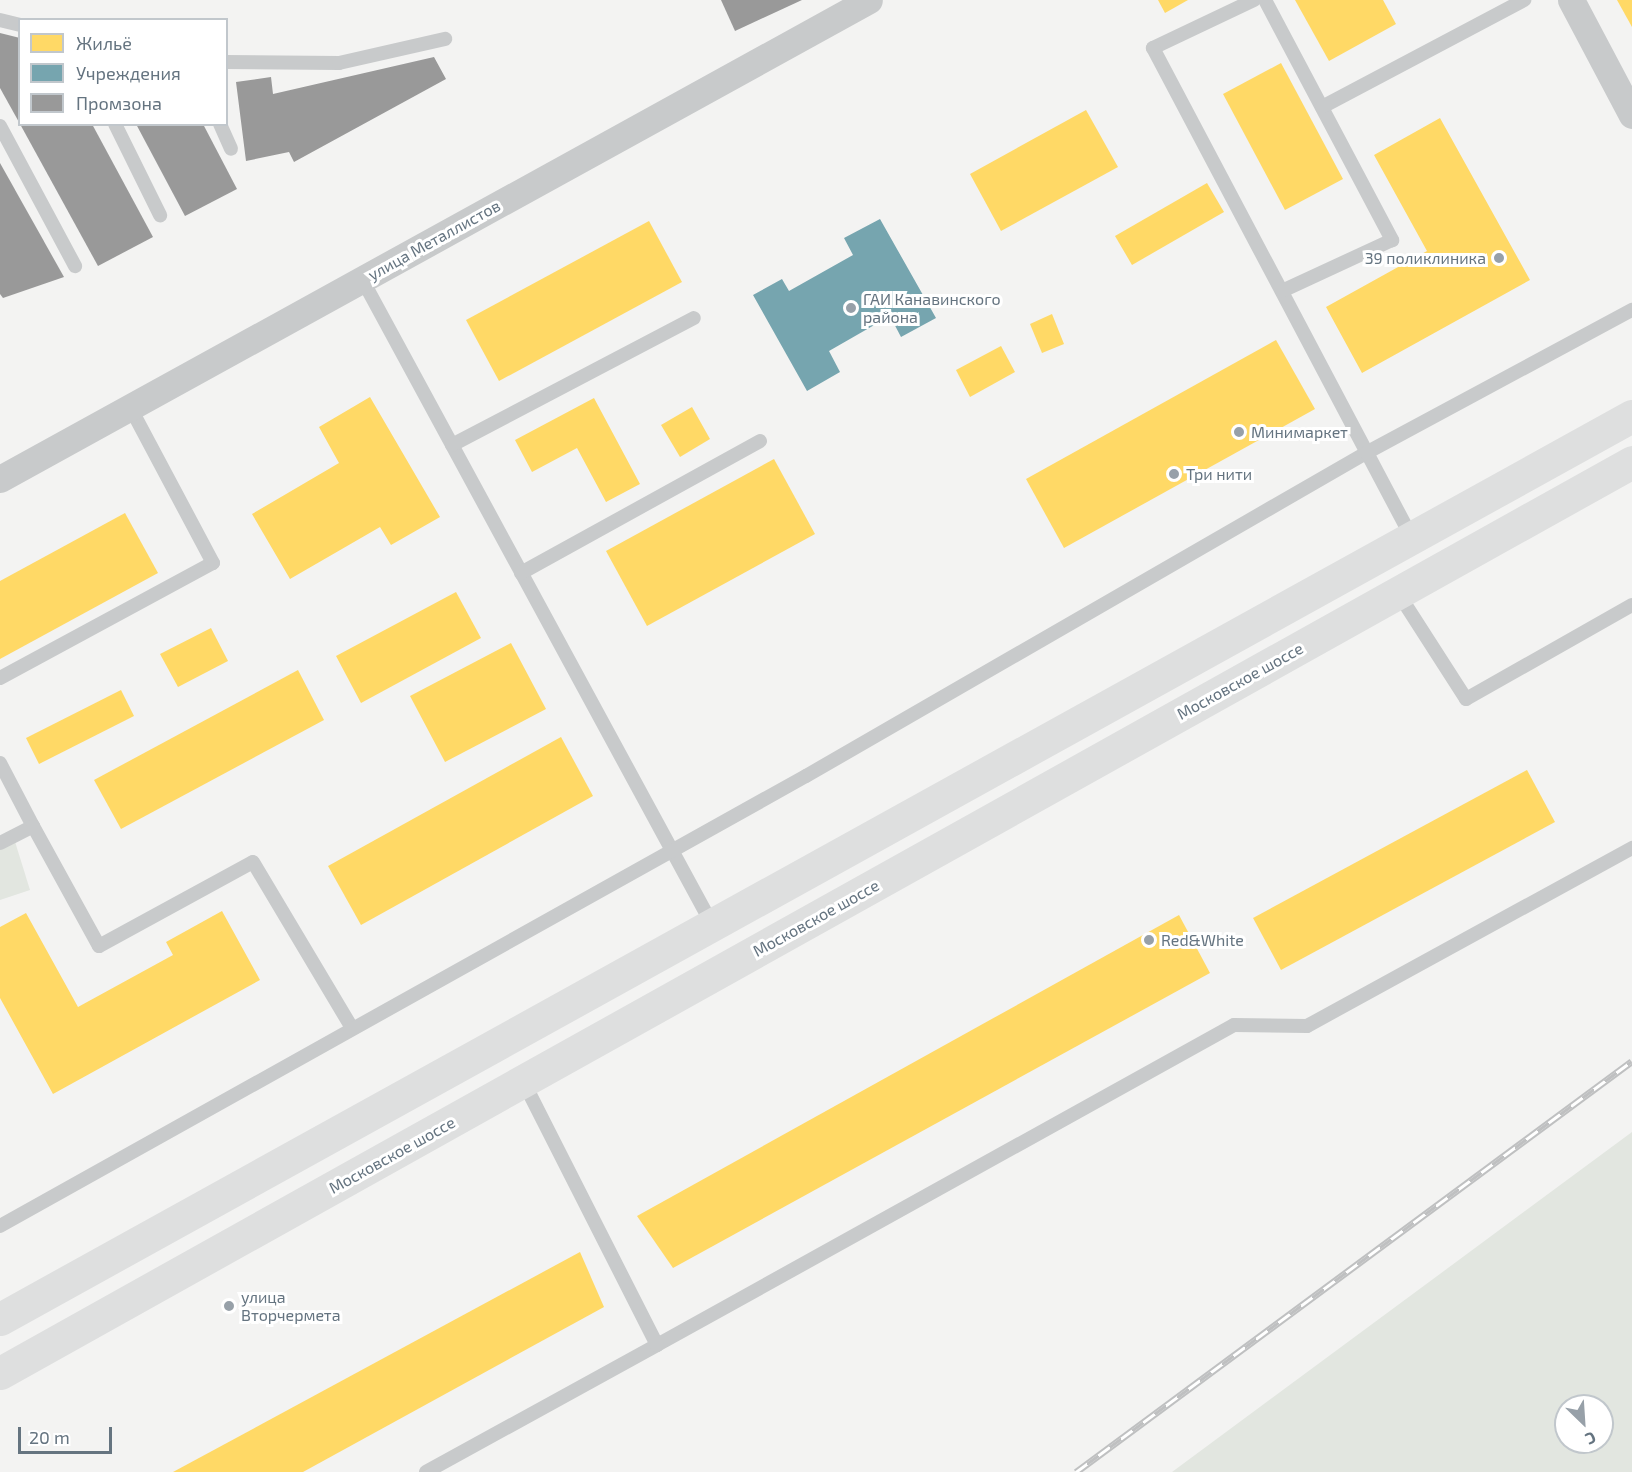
<!DOCTYPE html>
<meta charset="utf-8">
<style>
body{margin:0}
#map{position:relative;width:1632px;height:1472px;overflow:hidden;background:#f3f3f2;font-family:"Exo 2",sans-serif}
div>[style]{position:absolute}
.green>*{inset:0;background:#e2e6e0}
.homes>*{inset:0;background:#ffd966}
.public>*{inset:0;background:#76a5af}
.industry>*{inset:0;background:#999}
.service>*{height:14px;margin:-7px;padding:0 7px;transform-origin:7px;border-radius:7px;background:#c8cacb}
.minor>*{height:27px;margin:-13.5px;padding:0 13.5px;transform-origin:13.5px;border-radius:13.5px;background:#c8cacb}
.primary>*{height:33px;margin:-16.5px;padding:0 16.5px;transform-origin:16.5px;border-radius:16.5px;background:#dedfdf}
.rail>*{height:7px;margin-top:-3.5px;transform-origin:0;background:repeating-linear-gradient(90deg,#fff 0 14px,#bfc0c1 0 28px);box-sizing:border-box;border-block:2px solid #bfc0c1}
.dots>*{width:16px;height:16px;translate:-50% -50%;box-sizing:border-box;border:3px solid #fff;border-radius:50%}
span{translate:-50% -50%;white-space:nowrap;text-align:center;line-height:1.15;-webkit-text-stroke:6px #fff;paint-order:stroke}
.street-label{font-size:16px;color:#657480}
.poi-label{font-size:16px;color:#657480}
.right{translate:-100% -50%;text-align:right}
.left{translate:0 -50%;text-align:left}
.legend{position:absolute;left:18px;top:18px;width:210px;height:108px;box-sizing:border-box;background:#fff;border:2px solid #c1c7cc;margin:0;padding:8px 10px;list-style:none;font-size:18px;color:#657480}
.legend li{display:flex;align-items:center;gap:12px;height:30px}
.legend b{width:30px;border:2px solid #c1c7cc}
.north{position:absolute;left:1554px;top:1394px;width:60px;height:60px;box-sizing:border-box;background:#fff;border:2px solid #c1c7cc;border-radius:50%;rotate:155deg;font-size:16px;font-weight:700;line-height:24px;text-align:center;color:#657480}
.north::after{content:'';display:block;margin:auto;width:21px;height:27px;background:#97a0a8;clip-path:polygon(50% 0,100% 100%,50% 72%,0 100%)}
.scale{position:absolute;left:18px;top:1427px;width:94px;height:27px;box-sizing:border-box;border:3px solid #657480;border-top:0;padding-left:8px;font-size:18px;line-height:21px;white-space:nowrap;color:#657480;-webkit-text-stroke:4px #fff;paint-order:stroke}
</style>
<div id="map">
<div class="green">
<i style="clip-path:polygon(12px 832px,30px 890px,0 900px,0 837px)"></i>
<i style="clip-path:polygon(evenodd,1632px 1132px,1632px 1472px,1172px 1472px,1632px 1132px,1566px 1406px,1602px 1406px,1602px 1442px,1566px 1442px,1566px 1406px)"></i>
</div>
<div class="homes">
<i style="clip-path:polygon(1158px 0,1188px 0,1165px 13px)"></i>
<i style="clip-path:polygon(1295px 0,1383px 0,1396px 24px,1329px 61px)"></i>
<i style="clip-path:polygon(1617px 0,1632px 0,1632px 27px)"></i>
<i style="clip-path:polygon(1281px 63px,1343px 179px,1285px 210px,1223px 94px)"></i>
<i style="clip-path:polygon(1086px 110px,1118px 167px,1001px 231px,970px 174px)"></i>
<i style="clip-path:polygon(1440px 118px,1530px 280px,1362px 373px,1326px 307px,1427px 251px,1374px 155px)"></i>
<i style="clip-path:polygon(1207px 183px,1224px 212px,1132px 265px,1115px 236px)"></i>
<i style="clip-path:polygon(649px 221px,682px 282px,499px 381px,466px 320px)"></i>
<i style="clip-path:polygon(1052px 314px,1064px 344px,1042px 353px,1030px 324px)"></i>
<i style="clip-path:polygon(1276px 340px,1315px 409px,1064px 548px,1026px 479px)"></i>
<i style="clip-path:polygon(1001px 346px,1015px 372px,970px 397px,956px 370px)"></i>
<i style="clip-path:polygon(370px 397px,440px 517px,391px 545px,380px 527px,290px 579px,252px 514px,339px 463px,319px 427px)"></i>
<i style="clip-path:polygon(594px 398px,640px 484px,606px 502px,577px 448px,532px 472px,515px 440px)"></i>
<i style="clip-path:polygon(692px 407px,710px 439px,680px 457px,661px 425px)"></i>
<i style="clip-path:polygon(774px 459px,815px 534px,647px 626px,606px 551px)"></i>
<i style="clip-path:polygon(125px 513px,158px 573px,0 659px,0 581px)"></i>
<i style="clip-path:polygon(456px 592px,481px 638px,361px 703px,336px 656px)"></i>
<i style="clip-path:polygon(211px 628px,228px 661px,178px 687px,160px 654px)"></i>
<i style="clip-path:polygon(511px 643px,546px 709px,445px 762px,410px 696px)"></i>
<i style="clip-path:polygon(298px 670px,324px 720px,121px 829px,94px 780px)"></i>
<i style="clip-path:polygon(121px 690px,134px 716px,39px 764px,26px 738px)"></i>
<i style="clip-path:polygon(561px 737px,593px 796px,361px 925px,328px 866px)"></i>
<i style="clip-path:polygon(1527px 770px,1555px 822px,1281px 970px,1253px 918px)"></i>
<i style="clip-path:polygon(222px 911px,260px 980px,53px 1094px,0 998px,0 927px,26px 913px,78px 1007px,173px 955px,166px 942px)"></i>
<i style="clip-path:polygon(1179px 915px,1210px 973px,673px 1268px,637px 1216px)"></i>
<i style="clip-path:polygon(580px 1252px,604px 1307px,303px 1472px,173px 1472px)"></i>
</div>
<div class="public">
<i style="clip-path:polygon(880px 219px,936px 318px,901px 337px,890px 316px,829px 351px,840px 372px,807px 391px,753px 295px,782px 279px,789px 291px,853px 255px,844px 238px)"></i>
</div>
<div class="industry">
<i style="clip-path:polygon(721px 0,802px 0,735px 31px)"></i>
<i style="clip-path:polygon(0 33px,20px 38px,20px 124px,0 88px)"></i>
<i style="clip-path:polygon(434px 57px,446px 79px,294px 162px,289px 152px,246px 161px,236px 82px,271px 77px,273px 94px)"></i>
<i style="clip-path:polygon(20px 124px,92px 124px,153px 237px,98px 266px)"></i>
<i style="clip-path:polygon(136px 124px,203px 124px,237px 189px,185px 216px)"></i>
<i style="clip-path:polygon(0 163px,64px 277px,3px 298px,0 294px)"></i>
</div>
<div class="service">
<i style="left:1254px;top:0;width:112px;rotate:154.6deg"></i>
<i style="left:1153px;top:48px;width:554px;rotate:62.14deg"></i>
<i style="left:1265px;top:0;width:272px;rotate:62.1deg"></i>
<i style="left:1392px;top:240px;width:121px;rotate:155.1deg"></i>
<i style="left:0;top:20px;width:21px;rotate:14deg"></i>
<i style="left:226px;top:62px;width:113px;rotate:0.5deg"></i>
<i style="left:339px;top:63px;width:109px;rotate:-12.8deg"></i>
<i style="left:1322px;top:107px;width:229px;rotate:-27.9deg"></i>
<i style="left:115px;top:124px;width:102px;rotate:63.7deg"></i>
<i style="left:220px;top:124px;width:27px;rotate:66deg"></i>
<i style="left:0;top:126px;width:159px;rotate:61.8deg"></i>
<i style="left:362px;top:279px;width:736px;rotate:61.52deg"></i>
<i style="left:452px;top:445px;width:273px;rotate:-27.7deg"></i>
<i style="left:521px;top:573px;width:273px;rotate:-28.9deg"></i>
<i style="left:1398px;top:593px;width:126px;rotate:57.3deg"></i>
<i style="left:1466px;top:699px;width:191px;rotate:-29.5deg"></i>
<i style="left:0;top:678px;width:242px;rotate:-28.4deg"></i>
<i style="left:213px;top:563px;width:177px;rotate:-118deg"></i>
<i style="left:0;top:763px;width:71px;rotate:62.4deg"></i>
<i style="left:0;top:843px;width:37px;rotate:-27deg"></i>
<i style="left:33px;top:826px;width:137px;rotate:61.2deg"></i>
<i style="left:99px;top:946px;width:175px;rotate:-28.6deg"></i>
<i style="left:253px;top:862px;width:193px;rotate:59.2deg"></i>
<i style="left:0;top:1226px;width:923px;rotate:-29.18deg"></i>
<i style="left:806px;top:776px;width:646px;rotate:-29.98deg"></i>
<i style="left:1366px;top:453px;width:302px;rotate:-28.3deg"></i>
<i style="left:657px;top:1345px;width:660px;rotate:-29.01deg"></i>
<i style="left:1234px;top:1025px;width:73px;rotate:0.8deg"></i>
<i style="left:1307px;top:1026px;width:371px;rotate:-28.7deg"></i>
<i style="left:426px;top:1472px;width:264px;rotate:-28.8deg"></i>
<i style="left:657px;top:1345px;width:296px;rotate:-116.9deg"></i>
</div>
<div class="minor">
<i style="left:1571px;top:0;width:130px;rotate:62.1deg"></i>
<i style="left:0;top:479px;width:992px;rotate:-28.86deg"></i>
</div>
<div class="primary">
<i style="left:0;top:1319px;width:1865px;rotate:-28.96deg"></i>
<i style="left:0;top:1373px;width:1869px;rotate:-29.17deg"></i>
</div>
<div class="rail">
<i style="left:1076px;top:1472px;width:691px;rotate:-36.47deg"></i>
</div>
<div class="dots">
<i style="left:1499px;top:258px;background:#97a0a8"></i>
<i style="left:851px;top:308px;background:#97a0a8"></i>
<i style="left:1239px;top:432px;background:#97a0a8"></i>
<i style="left:1174px;top:474px;background:#97a0a8"></i>
<i style="left:1149px;top:940px;background:#97a0a8"></i>
<i style="left:229px;top:1306px;background:#97a0a8"></i>
</div>
<div class="street-label">
<span style="left:434px;top:240px;rotate:-29deg">улица Металлистов</span>
<span style="left:1240px;top:681px;rotate:-29deg">Московское шоссе</span>
<span style="left:816px;top:918px;rotate:-29deg">Московское шоссе</span>
<span style="left:392px;top:1155px;rotate:-29deg">Московское шоссе</span>
</div>
<div class="poi-label">
<span class="right" style="left:1486px;top:258px">39 поликлиника</span>
<span class="left" style="left:863px;top:308px">ГАИ Канавинского<br>района</span>
<span class="left" style="left:1251px;top:432px">Минимаркет</span>
<span class="left" style="left:1186px;top:474px">Три нити</span>
<span class="left" style="left:1161px;top:940px">Red&amp;White</span>
<span class="left" style="left:241px;top:1306px">улица<br>Вторчермета</span>
</div>
<ul class="legend">
<li><b style="height:16px;background:#ffd966"></b>Жильё</li>
<li><b style="height:16px;background:#76a5af"></b>Учреждения</li>
<li><b style="height:16px;background:#999"></b>Промзона</li>
</ul>
<div class="north">С</div>
<div class="scale">20 m</div>
</div>
